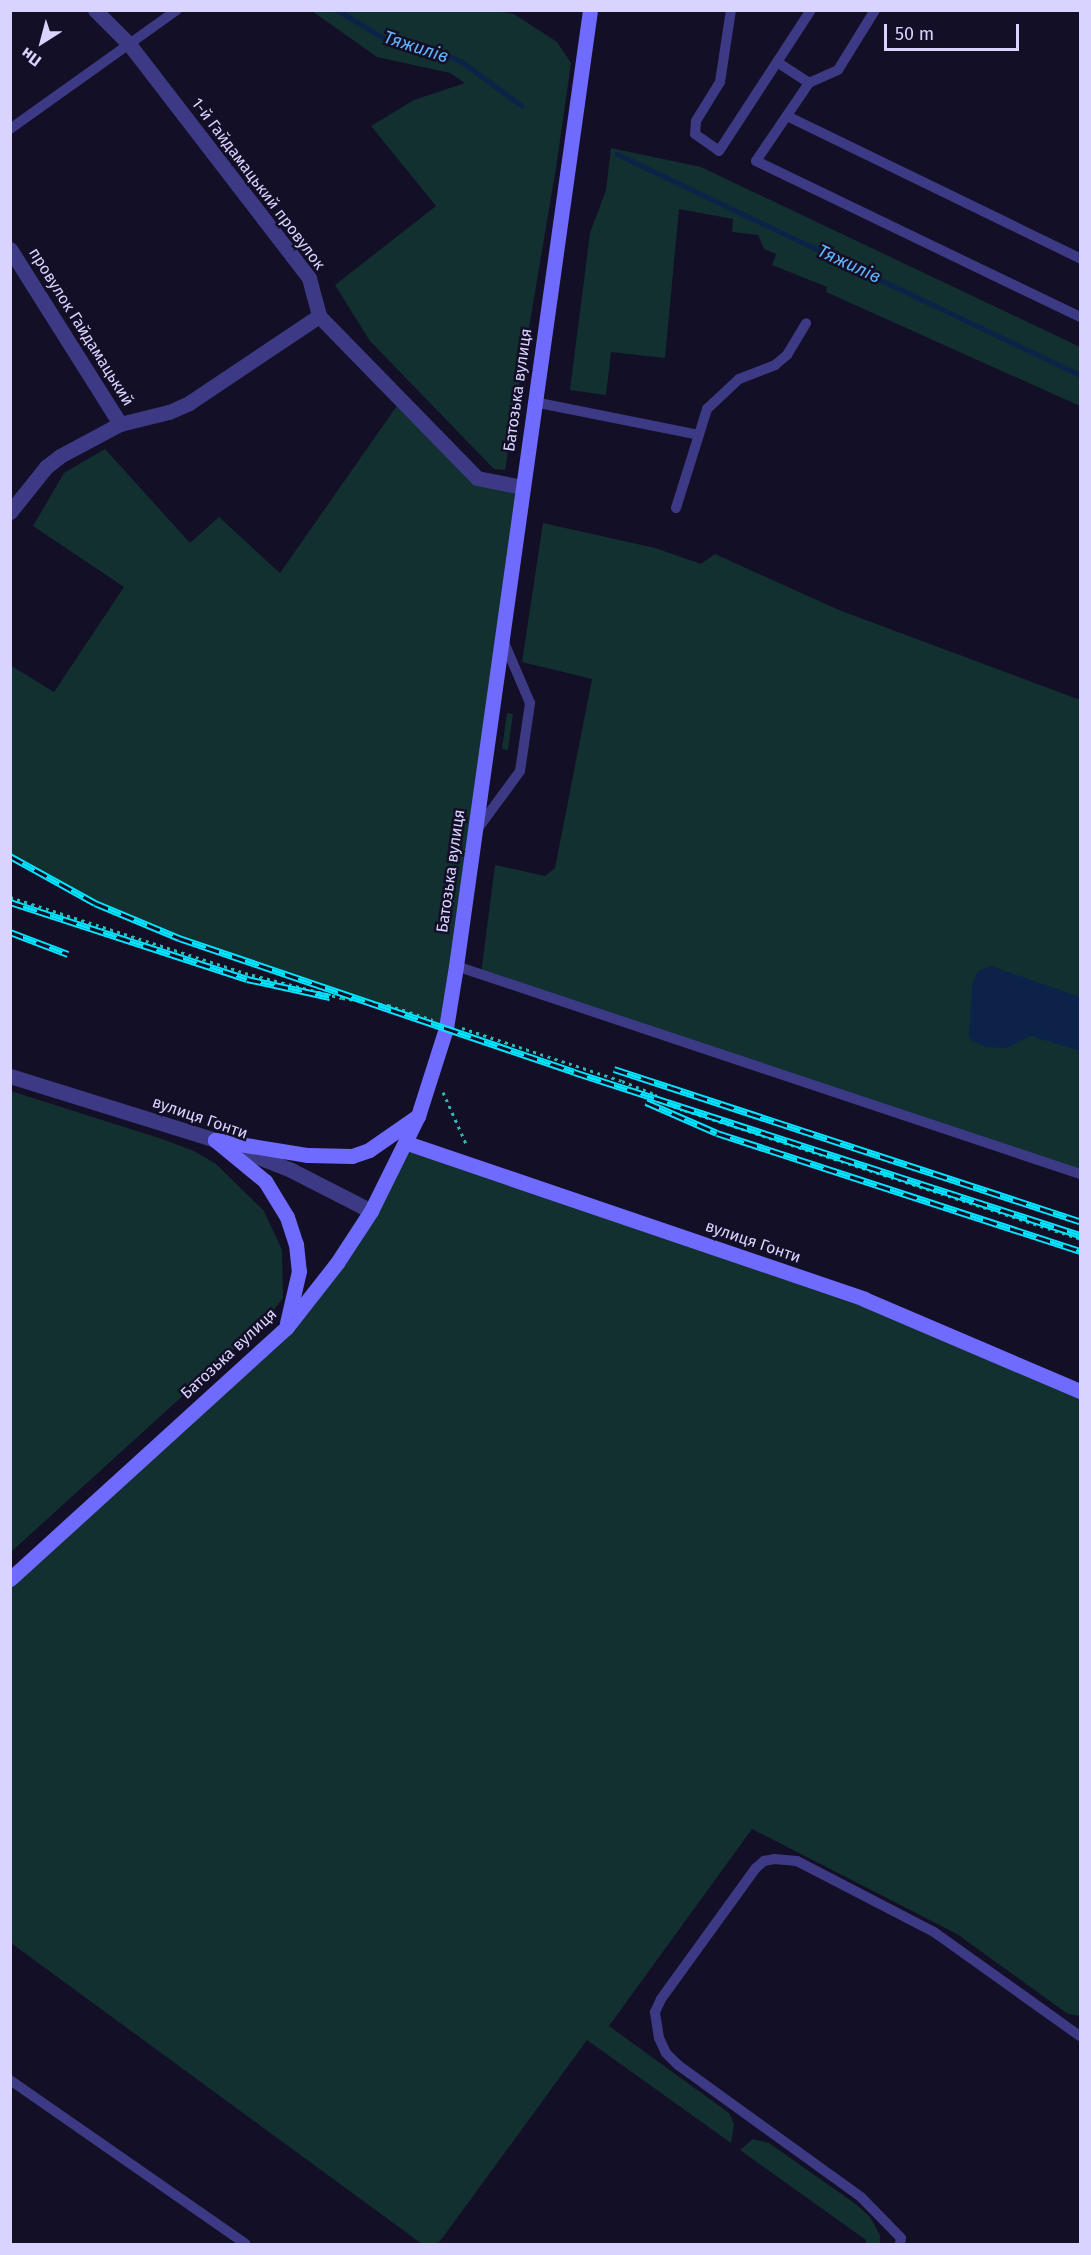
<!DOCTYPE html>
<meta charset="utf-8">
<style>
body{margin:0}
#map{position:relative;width:1091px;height:2255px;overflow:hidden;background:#130f26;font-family:"Fira Sans",sans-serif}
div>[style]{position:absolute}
.green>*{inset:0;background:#12302f}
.water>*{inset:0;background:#0c2248}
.stream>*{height:5px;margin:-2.5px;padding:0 2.5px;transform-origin:2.5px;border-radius:2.5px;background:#0c2248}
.path>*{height:3px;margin-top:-1.5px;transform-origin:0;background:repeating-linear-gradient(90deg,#2fb8b0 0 3px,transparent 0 7.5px)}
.lane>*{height:10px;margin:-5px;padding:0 5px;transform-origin:5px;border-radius:5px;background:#3d3a85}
.street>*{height:15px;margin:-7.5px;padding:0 7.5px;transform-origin:7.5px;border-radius:7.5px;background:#3d3a85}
.secondary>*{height:15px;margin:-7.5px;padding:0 7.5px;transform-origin:7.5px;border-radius:7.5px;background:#6f6bff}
.rail>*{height:7px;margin-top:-3.5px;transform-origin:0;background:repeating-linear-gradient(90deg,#130f26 0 14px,#00e5ff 0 28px);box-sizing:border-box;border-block:2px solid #00e5ff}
span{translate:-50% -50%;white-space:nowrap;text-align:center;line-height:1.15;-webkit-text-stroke:5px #130f26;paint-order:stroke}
.street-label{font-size:16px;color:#d9d4ff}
.water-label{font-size:18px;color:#62b6ff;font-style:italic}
.frame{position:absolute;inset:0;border:12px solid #d9d4ff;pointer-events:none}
.north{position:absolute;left:12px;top:12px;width:60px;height:60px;-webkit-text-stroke:4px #130f26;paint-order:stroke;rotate:216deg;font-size:16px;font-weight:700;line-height:24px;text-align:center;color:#d9d4ff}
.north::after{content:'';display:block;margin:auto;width:21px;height:27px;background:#d9d4ff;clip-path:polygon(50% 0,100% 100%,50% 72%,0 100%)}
.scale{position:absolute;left:884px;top:24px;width:135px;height:27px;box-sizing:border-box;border:3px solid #d9d4ff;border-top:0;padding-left:8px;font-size:18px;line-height:21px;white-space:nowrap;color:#d9d4ff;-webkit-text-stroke:4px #130f26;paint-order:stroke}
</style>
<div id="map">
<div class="green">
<i style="clip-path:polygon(489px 10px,514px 14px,557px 42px,571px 63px,556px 168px,505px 470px,494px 469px,370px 341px,335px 285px,436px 206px,371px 126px,414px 100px,465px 83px,450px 73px,377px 57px,312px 11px)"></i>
<i style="clip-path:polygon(611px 148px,701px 167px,1080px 347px,1080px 406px,826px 292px,827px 287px,772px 265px,776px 254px,764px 249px,758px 235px,732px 232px,733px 219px,679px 209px,665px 358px,611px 352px,606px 395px,570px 390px,590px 233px,606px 190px)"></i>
<i style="clip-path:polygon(401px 400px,477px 478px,522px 487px,446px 1028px,179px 938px,95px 903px,11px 856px,10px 665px,54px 692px,124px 587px,33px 526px,64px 473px,105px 449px,190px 543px,219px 517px,280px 573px)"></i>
<i style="clip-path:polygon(543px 523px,655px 548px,701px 564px,715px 554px,839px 610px,1080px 700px,1080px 1174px,481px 974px,495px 865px,545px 876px,555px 868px,592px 679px,522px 662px)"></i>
<i style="clip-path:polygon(507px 713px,513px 714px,508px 750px,502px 749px)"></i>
<i style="clip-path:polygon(11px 1091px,165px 1140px,194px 1151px,216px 1164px,264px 1211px,282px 1250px,283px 1298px,264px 1322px,11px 1552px)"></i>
<i style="clip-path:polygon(407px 1143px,864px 1299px,1080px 1391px,1080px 2016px,1068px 2014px,957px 1934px,752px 1829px,609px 2026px,729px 2113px,734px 2124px,731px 2143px,587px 2040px,438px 2244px,422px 2244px,11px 1943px,11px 1579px,286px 1328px)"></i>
<i style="clip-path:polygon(753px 2139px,769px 2143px,857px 2205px,870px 2217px,880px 2235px,880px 2244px,866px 2244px,866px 2240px,740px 2150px)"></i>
</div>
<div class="water">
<i style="clip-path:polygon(991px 966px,1080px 997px,1080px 1051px,1031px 1036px,1006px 1048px,986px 1047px,972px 1041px,969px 1035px,972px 985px,978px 971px)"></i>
</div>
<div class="stream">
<i style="left:337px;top:10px;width:56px;rotate:31.1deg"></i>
<i style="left:385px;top:39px;width:59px;rotate:13.8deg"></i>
<i style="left:442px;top:53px;width:22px;rotate:24deg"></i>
<i style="left:462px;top:62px;width:74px;rotate:36.3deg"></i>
<i style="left:617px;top:154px;width:513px;rotate:25.52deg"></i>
</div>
<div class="path">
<i style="left:10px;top:897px;width:247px;rotate:17.9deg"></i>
<i style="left:245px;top:973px;width:100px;rotate:14.5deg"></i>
<i style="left:342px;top:998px;width:47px;rotate:8.7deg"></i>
<i style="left:388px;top:1005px;width:47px;rotate:18.4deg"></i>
<i style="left:462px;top:1028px;width:169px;rotate:18.3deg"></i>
<i style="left:622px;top:1081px;width:35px;rotate:22deg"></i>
<i style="left:655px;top:1094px;width:8px;rotate:60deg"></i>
<i style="left:659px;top:1101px;width:27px;rotate:20deg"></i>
<i style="left:684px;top:1110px;width:416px;rotate:18deg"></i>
<i style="left:443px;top:1092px;width:59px;rotate:66deg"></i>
</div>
<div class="lane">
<i style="left:731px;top:10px;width:73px;rotate:98.7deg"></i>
<i style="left:720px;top:82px;width:46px;rotate:121.6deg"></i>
<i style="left:696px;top:121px;width:13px;rotate:94deg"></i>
<i style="left:695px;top:134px;width:29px;rotate:35deg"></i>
<i style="left:719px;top:151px;width:168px;rotate:-56.9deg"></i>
<i style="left:875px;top:10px;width:70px;rotate:121.7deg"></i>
<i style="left:838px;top:70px;width:32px;rotate:156deg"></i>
<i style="left:809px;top:83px;width:94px;rotate:124.2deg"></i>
<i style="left:756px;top:161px;width:360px;rotate:25.7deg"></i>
<i style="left:777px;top:62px;width:38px;rotate:33deg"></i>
<i style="left:787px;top:116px;width:326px;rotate:25.9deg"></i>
<i style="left:10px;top:129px;width:205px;rotate:-35.5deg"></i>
<i style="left:534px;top:402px;width:168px;rotate:11.3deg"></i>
<i style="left:676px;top:508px;width:104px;rotate:-72.6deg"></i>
<i style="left:707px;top:409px;width:44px;rotate:-43.2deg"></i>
<i style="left:739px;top:379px;width:39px;rotate:-21deg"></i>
<i style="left:775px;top:365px;width:16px;rotate:-40deg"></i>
<i style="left:787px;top:355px;width:37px;rotate:-59deg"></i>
<i style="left:476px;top:831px;width:74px;rotate:-53.7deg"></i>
<i style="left:520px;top:771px;width:69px;rotate:-81.6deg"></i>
<i style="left:530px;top:703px;width:69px;rotate:-113.2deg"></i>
<i style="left:456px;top:966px;width:658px;rotate:18.43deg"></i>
<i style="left:10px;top:2080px;width:287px;rotate:34.8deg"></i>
<i style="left:900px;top:2244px;width:6px;rotate:-81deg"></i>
<i style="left:901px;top:2238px;width:57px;rotate:-134.3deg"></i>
<i style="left:861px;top:2197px;width:226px;rotate:-144.2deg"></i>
<i style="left:678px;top:2065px;width:17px;rotate:-135deg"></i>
<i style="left:666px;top:2053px;width:17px;rotate:-115deg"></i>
<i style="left:659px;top:2038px;width:26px;rotate:-99deg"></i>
<i style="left:655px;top:2012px;width:14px;rotate:-65deg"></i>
<i style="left:661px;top:1999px;width:162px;rotate:-54.1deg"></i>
<i style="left:756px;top:1868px;width:11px;rotate:-41deg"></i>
<i style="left:764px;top:1861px;width:10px;rotate:-11deg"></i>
<i style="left:774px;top:1859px;width:23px;rotate:5deg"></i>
<i style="left:797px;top:1861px;width:154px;rotate:27.4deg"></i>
<i style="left:934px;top:1932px;width:179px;rotate:35.5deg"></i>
</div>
<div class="street">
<i style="left:95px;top:10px;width:48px;rotate:45deg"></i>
<i style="left:129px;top:44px;width:295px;rotate:52.4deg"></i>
<i style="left:309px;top:278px;width:39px;rotate:75deg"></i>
<i style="left:319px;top:316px;width:226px;rotate:45.7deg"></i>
<i style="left:477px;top:478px;width:46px;rotate:11.3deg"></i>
<i style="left:10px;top:249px;width:207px;rotate:57.8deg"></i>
<i style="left:10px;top:512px;width:58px;rotate:-51.3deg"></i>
<i style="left:46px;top:467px;width:18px;rotate:-38deg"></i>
<i style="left:60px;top:456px;width:68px;rotate:-28.1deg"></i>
<i style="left:120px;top:424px;width:50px;rotate:-13.8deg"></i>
<i style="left:169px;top:412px;width:22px;rotate:-24deg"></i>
<i style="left:189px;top:403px;width:156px;rotate:-33.8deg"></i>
<i style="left:10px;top:1076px;width:215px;rotate:17.3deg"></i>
<i style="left:215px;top:1140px;width:82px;rotate:21.5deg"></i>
<i style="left:291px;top:1170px;width:90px;rotate:27.1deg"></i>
</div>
<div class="secondary">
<i style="left:215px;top:1140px;width:65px;rotate:39.4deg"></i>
<i style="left:265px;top:1181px;width:42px;rotate:58.6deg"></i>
<i style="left:287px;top:1217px;width:28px;rotate:72deg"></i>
<i style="left:296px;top:1244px;width:27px;rotate:84deg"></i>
<i style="left:299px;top:1271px;width:53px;rotate:103deg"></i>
<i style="left:215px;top:1140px;width:94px;rotate:9.2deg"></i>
<i style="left:308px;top:1155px;width:44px;rotate:1.3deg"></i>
<i style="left:352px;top:1156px;width:18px;rotate:-19deg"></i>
<i style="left:369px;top:1150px;width:60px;rotate:-34.8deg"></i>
<i style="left:407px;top:1143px;width:483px;rotate:18.8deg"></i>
<i style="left:864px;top:1299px;width:235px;rotate:23.1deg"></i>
<i style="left:10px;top:1579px;width:373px;rotate:-42.3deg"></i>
<i style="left:286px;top:1328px;width:83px;rotate:-51.9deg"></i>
<i style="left:337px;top:1263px;width:62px;rotate:-56.8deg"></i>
<i style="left:371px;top:1211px;width:106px;rotate:-63.7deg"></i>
<i style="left:418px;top:1116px;width:92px;rotate:-72.3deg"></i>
<i style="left:446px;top:1028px;width:63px;rotate:-80.8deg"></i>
<i style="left:456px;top:966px;width:965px;rotate:-82.02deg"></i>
</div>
<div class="rail">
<i style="left:10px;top:856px;width:97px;rotate:28.9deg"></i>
<i style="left:95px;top:903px;width:91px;rotate:22.6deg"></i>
<i style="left:179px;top:938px;width:417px;rotate:18.7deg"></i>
<i style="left:574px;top:1072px;width:532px;rotate:17.86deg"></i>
<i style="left:10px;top:902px;width:249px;rotate:18deg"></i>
<i style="left:247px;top:979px;width:85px;rotate:12.2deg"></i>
<i style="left:10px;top:932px;width:62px;rotate:20.8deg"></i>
<i style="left:614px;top:1069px;width:490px;rotate:18.1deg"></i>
<i style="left:646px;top:1102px;width:77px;rotate:23.6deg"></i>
<i style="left:717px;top:1133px;width:382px;rotate:18deg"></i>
</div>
<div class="street-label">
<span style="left:258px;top:184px;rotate:53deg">1-й Гайдамацький провулок</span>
<span style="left:81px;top:327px;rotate:58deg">провулок Гайдамацький</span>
<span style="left:518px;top:390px;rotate:-82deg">Батозька вулиця</span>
<span style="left:451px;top:871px;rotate:-82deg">Батозька вулиця</span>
<span style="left:200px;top:1118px;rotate:19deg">вулиця Гонти</span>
<span style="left:753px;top:1242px;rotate:19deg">вулиця Гонти</span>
<span style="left:229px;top:1354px;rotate:-43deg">Батозька вулиця</span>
</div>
<div class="water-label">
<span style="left:416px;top:47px;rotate:18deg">Тяжилів</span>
<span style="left:849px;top:264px;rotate:25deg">Тяжилів</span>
</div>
<div class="frame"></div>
<div class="north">Пн</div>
<div class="scale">50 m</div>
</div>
